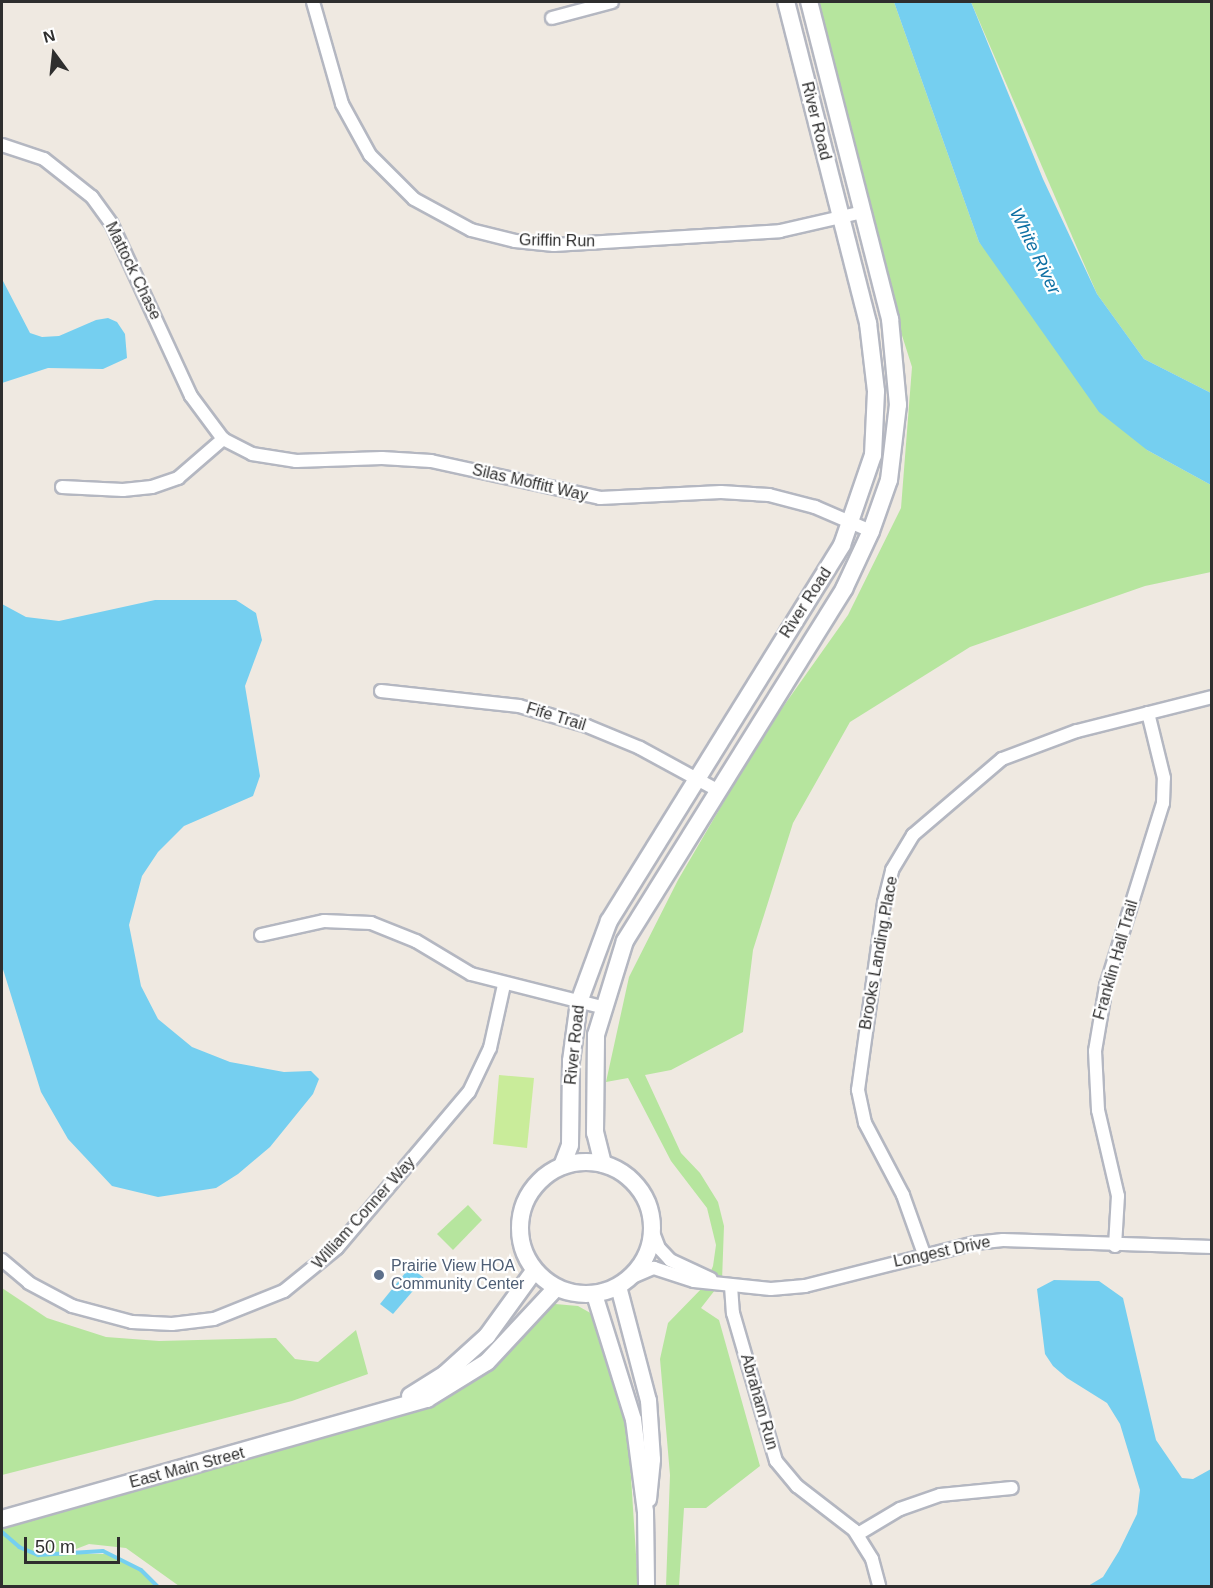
<!DOCTYPE html>
<style>
body{margin:0}
#map{position:relative;width:1213px;height:1588px;overflow:hidden;background:#efe9e1;font-family:Arial,sans-serif}
div>[style]{position:absolute}
.green>*{inset:0;background:#b6e59e}
.pitch>*{inset:0;background:#c9ec9a}
.water>*{inset:0;background:#75cff0}
.stream>*{height:4px;margin:-2px;padding:0 2px;transform-origin:2px;border-radius:2px;background:#75cff0}
.roads{filter:drop-shadow(2px 0 #b4b7c1) drop-shadow(-2px 0 #b4b7c1) drop-shadow(0 2px #b4b7c1) drop-shadow(0 -2px #b4b7c1)}
.minor>*{height:12px;margin:-6px;padding:0 6px;transform-origin:6px;border-radius:6px;background:#fff}
.tertiary>*{height:15px;margin:-7.5px;padding:0 7.5px;transform-origin:7.5px;border-radius:7.5px;background:#fff}
.secondary>*{height:16px;margin:-8px;padding:0 8px;transform-origin:8px;border-radius:8px;background:#fff}
.secondary>.ring{margin:-8px;padding:0;box-sizing:content-box;background:none;border:16px solid #fff;border-radius:50%}
.dots>*{width:16px;height:16px;translate:-50% -50%;box-sizing:border-box;border:3px solid #fff;border-radius:50%}
span{translate:-50% -50%;white-space:nowrap;text-align:center;line-height:1.15;-webkit-text-stroke:4.5px #fff;paint-order:stroke}
.street-label{font-size:16px;color:#2e2e2e}
.service-label{font-size:16px;color:#4e5e75}
.left{translate:0 -50%;text-align:left}
.water-label{font-size:18px;color:#0d6fa3;font-style:italic}
.frame{position:absolute;inset:0;border:3px solid #2e2e2e;pointer-events:none}
.north{position:absolute;left:24px;top:24px;width:60px;height:60px;-webkit-text-stroke:4px #fff;paint-order:stroke;rotate:345deg;font-size:16px;font-weight:700;line-height:24px;text-align:center;color:#2e2e2e}
.north::after{content:'';display:block;margin:auto;width:21px;height:27px;background:#2e2e2e;clip-path:polygon(50% 0,100% 100%,50% 72%,0 100%)}
.scale{position:absolute;left:24px;top:1537px;width:96px;height:27px;box-sizing:border-box;border:3px solid #2e2e2e;border-top:0;padding-left:8px;font-size:18px;line-height:21px;white-space:nowrap;color:#2e2e2e;-webkit-text-stroke:4px #fff;paint-order:stroke}
</style>
<div id="map">
<div class="green">
<i style="clip-path:polygon(809px 2px,894px 2px,979px 242px,1147px 450px,1211px 485px,1211px 572px,1145px 586px,970px 647px,850px 722px,793px 823px,753px 950px,743px 1032px,671px 1070px,645px 1075px,681px 1153px,700px 1173px,718px 1202px,724px 1226px,722px 1281px,701px 1308px,719px 1320px,760px 1466px,706px 1508px,684px 1508px,679px 1586px,666px 1586px,670px 1475px,660px 1359px,668px 1323px,705px 1285px,713px 1266px,716px 1245px,707px 1208px,671px 1161px,628px 1078px,606px 1082px,629px 977px,678px 880px,761px 738px,848px 615px,901px 508px,912px 367px,863px 212px)"></i>
<i style="clip-path:polygon(971px 2px,1211px 2px,1211px 393px,1144px 359px,1097px 294px)"></i>
<i style="clip-path:polygon(468px 1205px,482px 1220px,453px 1250px,437px 1234px)"></i>
<i style="clip-path:polygon(2px 1288px,47px 1318px,106px 1337px,159px 1341px,276px 1338px,295px 1359px,318px 1362px,356px 1330px,368px 1374px,292px 1401px,2px 1475px)"></i>
<i style="clip-path:polygon(555px 1304px,578px 1306px,594px 1315px,628px 1430px,638px 1586px,179px 1586px,126px 1548px,89px 1544px,63px 1554px,112px 1554px,141px 1570px,158px 1586px,2px 1586px,2px 1527px,425px 1405px,477px 1377px)"></i>
</div>
<div class="pitch">
<i style="clip-path:polygon(499px 1075px,534px 1078px,527px 1148px,493px 1144px)"></i>
</div>
<div class="water">
<i style="clip-path:polygon(894px 2px,971px 2px,1043px 179px,1097px 294px,1144px 359px,1211px 393px,1211px 485px,1147px 450px,1099px 412px,979px 242px)"></i>
<i style="clip-path:polygon(2px 279px,30px 333px,42px 337px,59px 336px,96px 320px,108px 318px,117px 322px,125px 334px,127px 358px,103px 369px,48px 368px,2px 383px)"></i>
<i style="clip-path:polygon(155px 600px,236px 600px,256px 613px,262px 640px,245px 686px,260px 776px,253px 796px,184px 826px,158px 852px,142px 876px,129px 925px,141px 986px,158px 1019px,192px 1047px,230px 1062px,284px 1072px,311px 1071px,319px 1079px,313px 1094px,270px 1147px,238px 1174px,216px 1188px,158px 1197px,112px 1186px,68px 1139px,41px 1092px,2px 966px,2px 604px,26px 617px,59px 621px)"></i>
<i style="clip-path:polygon(410px 1267px,424px 1278px,393px 1314px,380px 1304px)"></i>
<i style="clip-path:polygon(1054px 1280px,1099px 1281px,1123px 1298px,1156px 1440px,1182px 1478px,1193px 1479px,1211px 1469px,1211px 1586px,1088px 1586px,1103px 1577px,1119px 1551px,1137px 1514px,1140px 1490px,1120px 1424px,1107px 1403px,1067px 1378px,1053px 1366px,1045px 1354px,1037px 1289px)"></i>
</div>
<div class="stream">
<i style="left:2px;top:1532px;width:23px;rotate:41deg"></i>
<i style="left:19px;top:1547px;width:21px;rotate:23deg"></i>
<i style="left:38px;top:1555px;width:65px;rotate:-3.5deg"></i>
<i style="left:103px;top:1551px;width:42px;rotate:26.6deg"></i>
<i style="left:141px;top:1570px;width:23px;rotate:45deg"></i>
</div>
<div class="roads">
<div class="minor">
<i style="left:313px;top:2px;width:106px;rotate:74.1deg"></i>
<i style="left:342px;top:104px;width:58px;rotate:61.2deg"></i>
<i style="left:370px;top:155px;width:62px;rotate:45deg"></i>
<i style="left:414px;top:199px;width:65px;rotate:28.5deg"></i>
<i style="left:471px;top:230px;width:45px;rotate:14deg"></i>
<i style="left:515px;top:241px;width:39px;rotate:6deg"></i>
<i style="left:554px;top:245px;width:226px;rotate:-3.5deg"></i>
<i style="left:780px;top:231px;width:85px;rotate:-12.9deg"></i>
<i style="left:552px;top:18px;width:62px;rotate:-14.9deg"></i>
<i style="left:2px;top:145px;width:44px;rotate:18.4deg"></i>
<i style="left:44px;top:159px;width:61px;rotate:38.4deg"></i>
<i style="left:92px;top:197px;width:34px;rotate:54deg"></i>
<i style="left:112px;top:225px;width:188px;rotate:65.2deg"></i>
<i style="left:191px;top:396px;width:54px;rotate:53.3deg"></i>
<i style="left:223px;top:439px;width:33px;rotate:27deg"></i>
<i style="left:252px;top:454px;width:45px;rotate:9deg"></i>
<i style="left:296px;top:461px;width:86px;rotate:-2deg"></i>
<i style="left:382px;top:458px;width:49px;rotate:3.5deg"></i>
<i style="left:431px;top:461px;width:173px;rotate:12.3deg"></i>
<i style="left:600px;top:498px;width:121px;rotate:-2.8deg"></i>
<i style="left:721px;top:492px;width:48px;rotate:3.6deg"></i>
<i style="left:769px;top:495px;width:48px;rotate:14.6deg"></i>
<i style="left:815px;top:507px;width:61px;rotate:23.2deg"></i>
<i style="left:62px;top:487px;width:61px;rotate:2.8deg"></i>
<i style="left:123px;top:490px;width:29px;rotate:-6deg"></i>
<i style="left:152px;top:487px;width:28px;rotate:-19deg"></i>
<i style="left:178px;top:478px;width:60px;rotate:-40.9deg"></i>
<i style="left:381px;top:691px;width:139px;rotate:6.2deg"></i>
<i style="left:519px;top:706px;width:71px;rotate:16.4deg"></i>
<i style="left:587px;top:726px;width:57px;rotate:22.5deg"></i>
<i style="left:640px;top:748px;width:88px;rotate:28.6deg"></i>
<i style="left:261px;top:935px;width:65px;rotate:-12.5deg"></i>
<i style="left:324px;top:921px;width:47px;rotate:2.4deg"></i>
<i style="left:371px;top:923px;width:48px;rotate:21.8deg"></i>
<i style="left:416px;top:941px;width:64px;rotate:31deg"></i>
<i style="left:471px;top:974px;width:134px;rotate:14.2deg"></i>
<i style="left:652px;top:1230px;width:19px;rotate:69deg"></i>
<i style="left:659px;top:1248px;width:16px;rotate:47deg"></i>
<i style="left:670px;top:1260px;width:45px;rotate:24.9deg"></i>
<i style="left:1115px;top:1246px;width:50px;rotate:-86.6deg"></i>
<i style="left:1118px;top:1196px;width:88px;rotate:-103.1deg"></i>
<i style="left:1098px;top:1110px;width:59px;rotate:-92.9deg"></i>
<i style="left:1095px;top:1051px;width:66px;rotate:-80.4deg"></i>
<i style="left:1106px;top:986px;width:192px;rotate:-72.7deg"></i>
<i style="left:1163px;top:803px;width:25px;rotate:-88deg"></i>
<i style="left:1164px;top:778px;width:67px;rotate:-103.8deg"></i>
<i style="left:924px;top:1254px;width:63px;rotate:-109.6deg"></i>
<i style="left:903px;top:1195px;width:81px;rotate:-117.8deg"></i>
<i style="left:865px;top:1123px;width:34px;rotate:-102deg"></i>
<i style="left:858px;top:1090px;width:189px;rotate:-82.1deg"></i>
<i style="left:884px;top:903px;width:34px;rotate:-76deg"></i>
<i style="left:892px;top:870px;width:41px;rotate:-59deg"></i>
<i style="left:913px;top:835px;width:117px;rotate:-40.5deg"></i>
<i style="left:1002px;top:759px;width:80px;rotate:-20.5deg"></i>
<i style="left:1077px;top:731px;width:139px;rotate:-14.1deg"></i>
<i style="left:2px;top:1260px;width:35px;rotate:40deg"></i>
<i style="left:29px;top:1283px;width:49px;rotate:28.1deg"></i>
<i style="left:72px;top:1306px;width:62px;rotate:14.9deg"></i>
<i style="left:132px;top:1322px;width:40px;rotate:2.9deg"></i>
<i style="left:172px;top:1324px;width:42px;rotate:-6.8deg"></i>
<i style="left:214px;top:1319px;width:75px;rotate:-21.8deg"></i>
<i style="left:284px;top:1291px;width:68px;rotate:-39.1deg"></i>
<i style="left:337px;top:1248px;width:204px;rotate:-49.8deg"></i>
<i style="left:469px;top:1092px;width:49px;rotate:-64.5deg"></i>
<i style="left:490px;top:1048px;width:65px;rotate:-77.5deg"></i>
<i style="left:630px;top:1278px;width:26px;rotate:-23deg"></i>
<i style="left:654px;top:1268px;width:42px;rotate:18deg"></i>
<i style="left:694px;top:1281px;width:77px;rotate:5.9deg"></i>
<i style="left:771px;top:1289px;width:34px;rotate:-5deg"></i>
<i style="left:805px;top:1286px;width:175px;rotate:-14.2deg"></i>
<i style="left:975px;top:1243px;width:28px;rotate:-6deg"></i>
<i style="left:1003px;top:1240px;width:209px;rotate:1.9deg"></i>
<i style="left:731px;top:1286px;width:27px;rotate:86deg"></i>
<i style="left:733px;top:1313px;width:154px;rotate:73.8deg"></i>
<i style="left:776px;top:1461px;width:33px;rotate:50deg"></i>
<i style="left:797px;top:1486px;width:72px;rotate:37.7deg"></i>
<i style="left:854px;top:1530px;width:34px;rotate:58deg"></i>
<i style="left:872px;top:1559px;width:28px;rotate:75deg"></i>
<i style="left:858px;top:1534px;width:49px;rotate:-30.8deg"></i>
<i style="left:900px;top:1509px;width:42px;rotate:-19.3deg"></i>
<i style="left:940px;top:1495px;width:72px;rotate:-5.6deg"></i>
</div>
<div class="tertiary">
<i style="left:618px;top:1286px;width:118px;rotate:75.3deg"></i>
<i style="left:648px;top:1400px;width:59px;rotate:86.1deg"></i>
<i style="left:652px;top:1459px;width:40px;rotate:95.7deg"></i>
<i style="left:594px;top:1294px;width:131px;rotate:72.7deg"></i>
<i style="left:633px;top:1419px;width:93px;rotate:82.6deg"></i>
<i style="left:645px;top:1511px;width:75px;rotate:89.2deg"></i>
</div>
<div class="secondary">
<i class="ring" style="left:520px;top:1162px;width:116px;height:116px"></i>
<i style="left:603px;top:1164px;width:32px;rotate:-104deg"></i>
<i style="left:595px;top:1133px;width:98px;rotate:-89.4deg"></i>
<i style="left:596px;top:1035px;width:98px;rotate:-72.9deg"></i>
<i style="left:625px;top:941px;width:415px;rotate:-58.1deg"></i>
<i style="left:844px;top:589px;width:64px;rotate:-65deg"></i>
<i style="left:871px;top:531px;width:54px;rotate:-70.6deg"></i>
<i style="left:889px;top:480px;width:76px;rotate:-83.2deg"></i>
<i style="left:898px;top:405px;width:86px;rotate:-95.3deg"></i>
<i style="left:890px;top:319px;width:327px;rotate:-104.3deg"></i>
<i style="left:562px;top:1166px;width:22px;rotate:-69deg"></i>
<i style="left:570px;top:1145px;width:84px;rotate:-89.3deg"></i>
<i style="left:571px;top:1061px;width:60px;rotate:-82.3deg"></i>
<i style="left:579px;top:1002px;width:86px;rotate:-69.7deg"></i>
<i style="left:609px;top:921px;width:442px;rotate:-58.2deg"></i>
<i style="left:842px;top:545px;width:95px;rotate:-71deg"></i>
<i style="left:873px;top:455px;width:64px;rotate:-87.3deg"></i>
<i style="left:876px;top:391px;width:68px;rotate:-96.7deg"></i>
<i style="left:868px;top:323px;width:331px;rotate:-104.3deg"></i>
<i style="left:410px;top:1396px;width:41px;rotate:-32.2deg"></i>
<i style="left:445px;top:1374px;width:57px;rotate:-42.1deg"></i>
<i style="left:487px;top:1336px;width:80px;rotate:-54.1deg"></i>
<i style="left:2px;top:1519px;width:442px;rotate:-15.8deg"></i>
<i style="left:427px;top:1399px;width:70px;rotate:-31.7deg"></i>
<i style="left:487px;top:1362px;width:101px;rotate:-47deg"></i>
</div>
</div>
<div class="dots">
<i style="left:379px;top:1275px;background:#5c6f8a"></i>
</div>
<div class="street-label">
<span style="left:816px;top:121px;rotate:76deg">River Road</span>
<span style="left:557px;top:241px;rotate:1deg">Griffin Run</span>
<span style="left:133px;top:271px;rotate:64deg">Mattock Chase</span>
<span style="left:530px;top:483px;rotate:13deg">Silas Moffitt Way</span>
<span style="left:806px;top:603px;rotate:-57deg">River Road</span>
<span style="left:556px;top:717px;rotate:17deg">Fife Trail</span>
<span style="left:879px;top:953px;rotate:-80deg">Brooks Landing Place</span>
<span style="left:1116px;top:960px;rotate:-74deg">Franklin Hall Trail</span>
<span style="left:575px;top:1045px;rotate:-84deg">River Road</span>
<span style="left:364px;top:1213px;rotate:-48deg">William Conner Way</span>
<span style="left:942px;top:1252px;rotate:-12deg">Longest Drive</span>
<span style="left:759px;top:1402px;rotate:74deg">Abraham Run</span>
<span style="left:187px;top:1468px;rotate:-15deg">East Main Street</span>
</div>
<div class="service-label">
<span class="left" style="left:391px;top:1275px">Prairie View HOA<br>Community Center</span>
</div>
<div class="water-label">
<span style="left:1035px;top:251px;rotate:64deg">White River</span>
</div>
<div class="frame"></div>
<div class="north">N</div>
<div class="scale">50 m</div>
</div>
